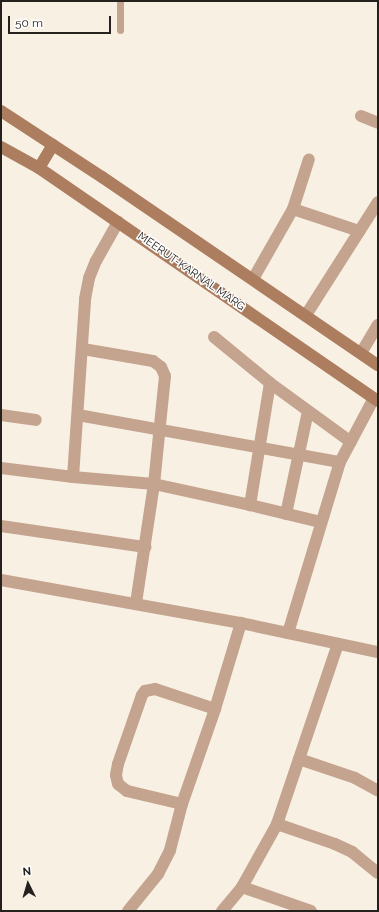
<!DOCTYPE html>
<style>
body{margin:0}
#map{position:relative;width:379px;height:912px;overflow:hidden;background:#f9f0e4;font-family:Raleway,sans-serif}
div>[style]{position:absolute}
.lane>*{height:7px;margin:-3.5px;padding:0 3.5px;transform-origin:3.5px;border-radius:3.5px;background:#c4a48f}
.street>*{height:12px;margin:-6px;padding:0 6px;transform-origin:6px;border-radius:6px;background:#c4a48f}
.secondary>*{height:12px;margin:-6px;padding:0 6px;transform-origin:6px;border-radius:6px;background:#ac7d5f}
span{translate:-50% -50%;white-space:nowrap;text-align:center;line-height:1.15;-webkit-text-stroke:3px #fff;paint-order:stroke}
.street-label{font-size:11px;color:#25221e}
.frame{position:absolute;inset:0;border:2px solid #25221e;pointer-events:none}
.north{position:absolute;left:8px;top:864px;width:40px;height:40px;-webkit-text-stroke:3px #fff;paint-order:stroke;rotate:355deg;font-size:11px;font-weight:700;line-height:16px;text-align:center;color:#25221e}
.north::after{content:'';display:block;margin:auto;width:14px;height:18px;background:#25221e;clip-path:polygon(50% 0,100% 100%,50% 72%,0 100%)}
.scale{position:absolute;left:8px;top:16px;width:103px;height:18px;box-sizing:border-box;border:2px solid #25221e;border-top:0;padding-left:5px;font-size:12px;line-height:14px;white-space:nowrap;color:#25221e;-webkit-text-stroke:3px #fff;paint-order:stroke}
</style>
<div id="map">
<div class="lane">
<i style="left:120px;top:1px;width:29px;rotate:90deg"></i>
</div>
<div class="street">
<i style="left:361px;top:116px;width:18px;rotate:22deg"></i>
<i style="left:293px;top:209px;width:70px;rotate:18.4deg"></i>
<i style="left:253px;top:279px;width:81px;rotate:-60.3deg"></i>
<i style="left:293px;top:209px;width:52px;rotate:-72.3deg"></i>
<i style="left:306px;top:315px;width:134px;rotate:-57.5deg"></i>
<i style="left:214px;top:337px;width:72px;rotate:39.4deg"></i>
<i style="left:270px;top:383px;width:100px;rotate:36.1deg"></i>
<i style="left:83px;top:349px;width:71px;rotate:9.7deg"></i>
<i style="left:153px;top:361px;width:10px;rotate:37deg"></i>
<i style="left:161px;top:367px;width:10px;rotate:66deg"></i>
<i style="left:165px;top:376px;width:109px;rotate:95.8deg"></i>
<i style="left:154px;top:484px;width:120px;rotate:98.6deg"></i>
<i style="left:361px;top:353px;width:33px;rotate:-59deg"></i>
<i style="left:270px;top:383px;width:124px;rotate:99.3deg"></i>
<i style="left:250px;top:505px;width:73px;rotate:13.5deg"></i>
<i style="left:1px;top:415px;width:35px;rotate:8deg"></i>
<i style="left:78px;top:415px;width:266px;rotate:10.2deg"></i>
<i style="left:1px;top:468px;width:73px;rotate:7.1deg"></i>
<i style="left:73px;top:477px;width:178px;rotate:-86.1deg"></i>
<i style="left:85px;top:299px;width:21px;rotate:-79deg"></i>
<i style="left:89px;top:278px;width:18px;rotate:-68deg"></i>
<i style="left:96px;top:261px;width:45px;rotate:-60.6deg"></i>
<i style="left:73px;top:477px;width:81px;rotate:4.9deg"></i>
<i style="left:154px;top:484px;width:98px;rotate:12.3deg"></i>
<i style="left:286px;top:514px;width:105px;rotate:-77.9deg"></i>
<i style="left:1px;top:526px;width:146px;rotate:8.3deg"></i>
<i style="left:1px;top:580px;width:244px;rotate:10.2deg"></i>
<i style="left:241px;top:623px;width:140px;rotate:12deg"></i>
<i style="left:288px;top:633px;width:179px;rotate:-73.1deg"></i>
<i style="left:340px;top:462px;width:72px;rotate:-62deg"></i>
<i style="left:299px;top:759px;width:59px;rotate:18.7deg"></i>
<i style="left:355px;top:778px;width:26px;rotate:29deg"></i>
<i style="left:182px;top:804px;width:57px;rotate:-166.7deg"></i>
<i style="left:127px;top:791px;width:11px;rotate:-142deg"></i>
<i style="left:118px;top:784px;width:9px;rotate:-103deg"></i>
<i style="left:116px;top:775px;width:11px;rotate:-80deg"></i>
<i style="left:118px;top:764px;width:73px;rotate:-70.8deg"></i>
<i style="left:142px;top:695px;width:5px;rotate:-53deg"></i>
<i style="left:145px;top:691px;width:10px;rotate:-11deg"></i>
<i style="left:155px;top:689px;width:63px;rotate:18.4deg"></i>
<i style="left:277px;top:824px;width:61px;rotate:19deg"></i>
<i style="left:335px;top:844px;width:19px;rotate:25deg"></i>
<i style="left:352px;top:852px;width:33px;rotate:39deg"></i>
<i style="left:242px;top:887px;width:73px;rotate:19.2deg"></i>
<i style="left:128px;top:911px;width:48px;rotate:-51deg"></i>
<i style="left:158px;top:874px;width:27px;rotate:-63deg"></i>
<i style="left:170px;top:850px;width:48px;rotate:-75.4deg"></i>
<i style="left:182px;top:804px;width:101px;rotate:-70.8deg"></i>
<i style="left:215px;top:709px;width:90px;rotate:-73.2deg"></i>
<i style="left:222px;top:911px;width:31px;rotate:-50deg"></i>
<i style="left:242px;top:887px;width:72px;rotate:-60.9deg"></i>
<i style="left:277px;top:824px;width:190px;rotate:-71.3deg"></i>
</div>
<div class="secondary">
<i style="left:1px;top:111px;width:121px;rotate:33.2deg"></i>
<i style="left:102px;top:177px;width:334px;rotate:34.3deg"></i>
<i style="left:1px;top:147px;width:43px;rotate:28.9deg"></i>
<i style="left:39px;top:168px;width:411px;rotate:34.5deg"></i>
<i style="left:39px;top:168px;width:27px;rotate:-59deg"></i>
</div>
<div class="street-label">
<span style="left:191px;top:272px;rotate:35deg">MEERUT-KARNAL MARG</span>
</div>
<div class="frame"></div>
<div class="north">N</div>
<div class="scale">50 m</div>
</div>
